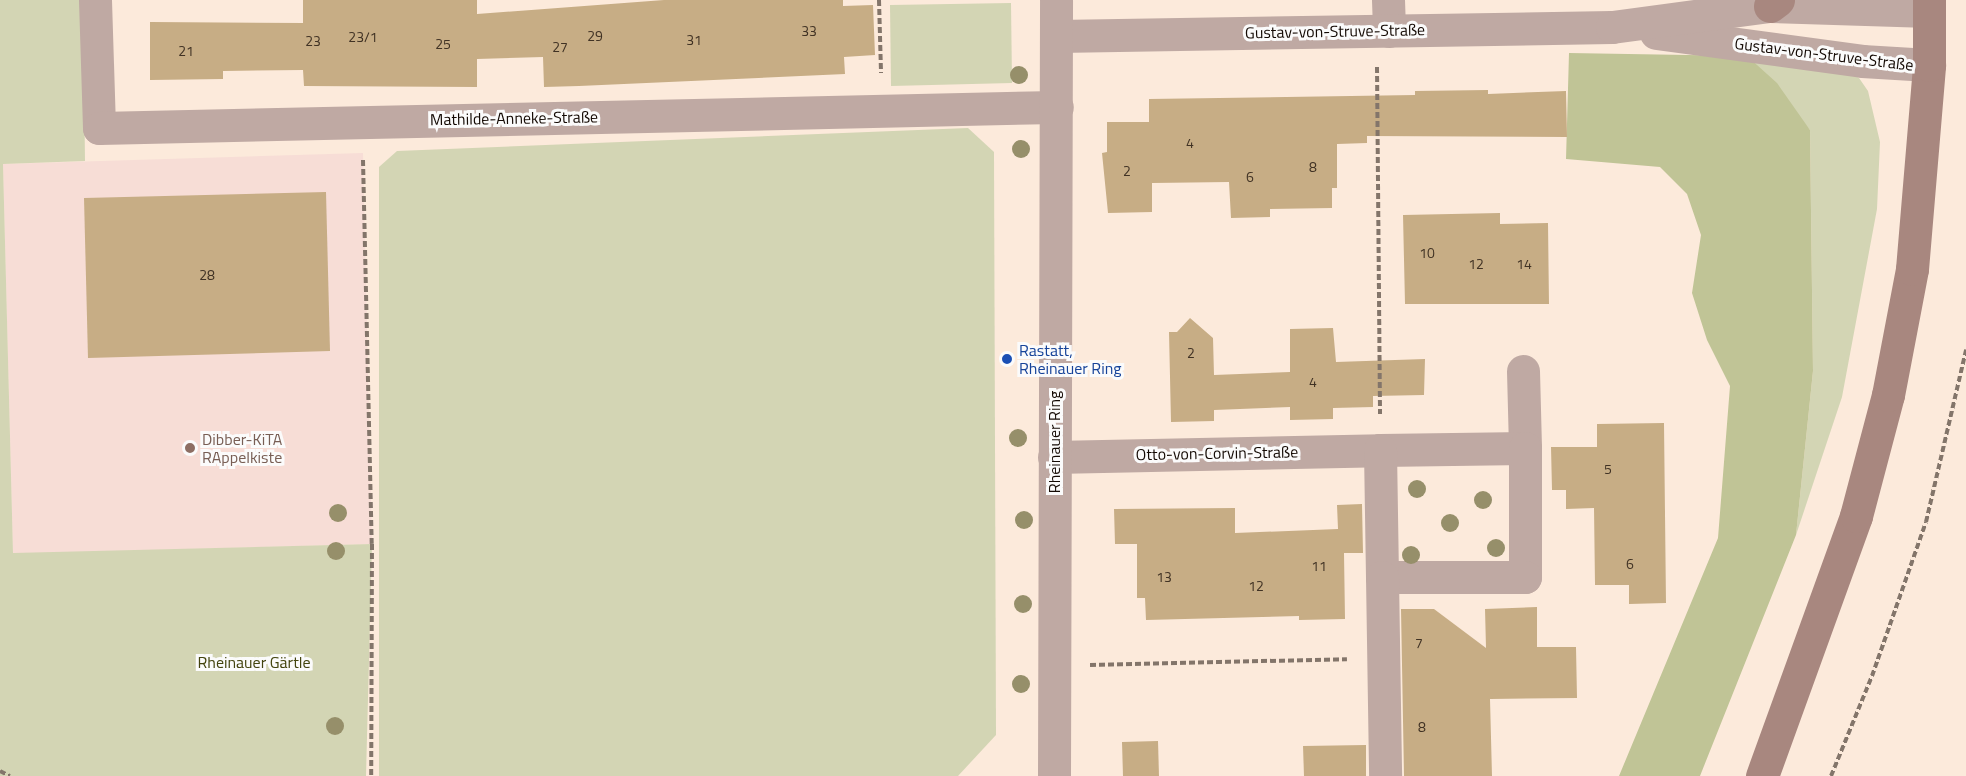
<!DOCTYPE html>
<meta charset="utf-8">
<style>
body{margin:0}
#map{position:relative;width:1966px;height:776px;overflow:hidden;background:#fceadb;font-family:"Titillium Web",sans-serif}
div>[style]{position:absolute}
.education>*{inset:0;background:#f7ddd6}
.green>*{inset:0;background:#d3d5b4}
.forest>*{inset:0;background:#c0c496}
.building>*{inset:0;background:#c7ad85}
.path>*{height:4px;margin-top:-2px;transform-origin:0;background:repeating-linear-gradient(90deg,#83756a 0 6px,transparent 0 9px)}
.minor>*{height:33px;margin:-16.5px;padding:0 16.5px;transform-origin:16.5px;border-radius:16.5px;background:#bfa9a3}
.secondary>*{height:33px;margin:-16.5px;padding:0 16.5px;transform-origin:16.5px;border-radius:16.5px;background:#a8877f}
.trees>*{width:18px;height:18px;margin:-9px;border-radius:50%;background:#968f6a}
.dots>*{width:16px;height:16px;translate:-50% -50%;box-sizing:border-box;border:3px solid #fbfbfb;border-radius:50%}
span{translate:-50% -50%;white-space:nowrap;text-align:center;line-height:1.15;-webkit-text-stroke:6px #fbfbfb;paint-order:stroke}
.number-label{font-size:14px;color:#403224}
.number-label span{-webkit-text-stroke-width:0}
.street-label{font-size:16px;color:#130903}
.transit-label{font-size:16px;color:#164399}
.left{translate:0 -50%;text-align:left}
.education-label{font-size:16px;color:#785e54}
.park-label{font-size:16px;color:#43440e}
</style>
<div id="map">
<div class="education">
<i style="clip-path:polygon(363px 153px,372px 544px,13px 554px,3px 164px)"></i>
</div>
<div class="green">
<i style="clip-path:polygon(0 0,83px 0,85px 161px,3px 164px,13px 553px,372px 544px,366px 776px,0 776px)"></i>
<i style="clip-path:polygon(1011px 3px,1012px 83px,891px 86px,890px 5px)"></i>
<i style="clip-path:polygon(1747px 57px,1845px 69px,1859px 78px,1868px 91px,1880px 142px,1877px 209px,1842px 397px,1796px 535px,1813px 371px,1810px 130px)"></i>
<i style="clip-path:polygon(968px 128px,994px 152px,996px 735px,958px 776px,379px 776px,379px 167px,397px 151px)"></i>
</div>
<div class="forest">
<i style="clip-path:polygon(1569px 53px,1747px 56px,1777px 83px,1810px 130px,1813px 371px,1796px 535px,1700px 776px,1619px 776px,1718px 538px,1730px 386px,1707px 340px,1692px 293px,1701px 235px,1687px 194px,1660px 167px,1566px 159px)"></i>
</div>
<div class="building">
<i style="clip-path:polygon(303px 0,477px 0,477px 14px,664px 0,843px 0,843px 6px,873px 5px,875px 55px,844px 57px,845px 74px,579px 86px,544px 87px,543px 57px,477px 59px,477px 87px,304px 86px,303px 70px,223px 71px,223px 79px,150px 80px,150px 22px,303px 23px)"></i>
<i style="clip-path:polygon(1488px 90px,1488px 94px,1566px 91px,1567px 137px,1367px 136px,1367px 143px,1337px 144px,1337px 188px,1332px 188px,1332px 208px,1270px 209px,1270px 217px,1231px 218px,1229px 182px,1152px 183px,1152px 212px,1108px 213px,1102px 153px,1107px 152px,1107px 122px,1149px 122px,1149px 99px,1415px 95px,1415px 91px)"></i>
<i style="clip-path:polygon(326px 192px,330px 351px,88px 358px,84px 198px)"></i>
<i style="clip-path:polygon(1500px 213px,1500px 224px,1548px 223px,1549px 304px,1405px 304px,1403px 215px)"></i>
<i style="clip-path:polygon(1190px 318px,1213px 338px,1214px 375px,1290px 372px,1290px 329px,1333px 328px,1336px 362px,1425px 359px,1424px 395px,1373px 396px,1373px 407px,1333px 408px,1333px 419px,1290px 420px,1290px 407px,1214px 410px,1214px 421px,1171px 422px,1169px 332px,1177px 332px)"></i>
<i style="clip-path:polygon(1664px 423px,1666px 603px,1629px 604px,1629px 585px,1595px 585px,1594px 508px,1566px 509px,1566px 490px,1552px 490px,1551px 447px,1597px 447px,1597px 424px)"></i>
<i style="clip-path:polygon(1362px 504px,1363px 553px,1344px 553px,1345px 619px,1299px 620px,1299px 616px,1146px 620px,1145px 598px,1137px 598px,1137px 544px,1115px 544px,1114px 509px,1235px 508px,1235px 533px,1338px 529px,1337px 505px)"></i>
<i style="clip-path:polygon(1537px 607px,1537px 647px,1576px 647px,1577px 698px,1490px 699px,1492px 776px,1404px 776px,1401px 609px,1434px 609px,1486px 648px,1485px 609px)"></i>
<i style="clip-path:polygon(1158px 741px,1159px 776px,1123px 776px,1122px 742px)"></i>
<i style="clip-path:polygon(1366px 745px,1366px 776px,1304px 776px,1303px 746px)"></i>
</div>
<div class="path">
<i style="left:879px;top:0;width:73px;rotate:88.4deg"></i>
<i style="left:1377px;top:67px;width:347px;rotate:89.5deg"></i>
<i style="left:363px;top:160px;width:384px;rotate:88.7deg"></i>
<i style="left:372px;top:544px;width:232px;rotate:90.2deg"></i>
<i style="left:1090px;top:665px;width:257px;rotate:-1.3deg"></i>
<i style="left:0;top:771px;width:11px;rotate:27deg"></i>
<i style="left:1831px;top:776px;width:108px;rotate:-67.7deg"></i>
<i style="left:1872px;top:676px;width:163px;rotate:-70.7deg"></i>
<i style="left:1926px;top:522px;width:177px;rotate:-76.9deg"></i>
</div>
<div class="minor">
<i style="left:95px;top:0;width:128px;rotate:88.2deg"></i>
<i style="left:99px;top:128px;width:958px;rotate:-1.26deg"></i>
<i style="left:1388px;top:0;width:31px;rotate:88deg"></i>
<i style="left:1656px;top:33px;width:208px;rotate:7.7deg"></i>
<i style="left:1862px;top:61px;width:67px;rotate:3.4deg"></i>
<i style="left:1057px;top:36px;width:555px;rotate:-0.93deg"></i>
<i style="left:1612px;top:27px;width:159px;rotate:-7.6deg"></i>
<i style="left:1770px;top:6px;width:159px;rotate:1.8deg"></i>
<i style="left:1523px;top:371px;width:77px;rotate:88.5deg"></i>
<i style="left:1054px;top:457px;width:326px;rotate:-1.2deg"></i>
<i style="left:1380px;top:450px;width:145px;rotate:-0.8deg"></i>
<i style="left:1525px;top:448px;width:129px;rotate:90deg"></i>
<i style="left:1525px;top:577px;width:143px;rotate:180deg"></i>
<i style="left:1382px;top:577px;width:127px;rotate:-90.9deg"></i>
<i style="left:1382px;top:577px;width:199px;rotate:89.1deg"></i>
<i style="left:1054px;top:776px;width:776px;rotate:-89.85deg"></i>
</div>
<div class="secondary">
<i style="left:1770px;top:6px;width:10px;rotate:-37deg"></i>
<i style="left:1762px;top:776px;width:276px;rotate:-70.1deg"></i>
<i style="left:1856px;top:516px;width:125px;rotate:-75.2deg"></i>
<i style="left:1888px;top:395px;width:128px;rotate:-79.2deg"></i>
<i style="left:1912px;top:269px;width:205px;rotate:-85.2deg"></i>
<i style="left:1929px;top:65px;width:65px;rotate:-90deg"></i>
</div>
<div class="trees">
<i style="left:1019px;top:75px"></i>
<i style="left:1021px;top:149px"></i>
<i style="left:1018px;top:438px"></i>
<i style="left:1417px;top:489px"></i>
<i style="left:1483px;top:500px"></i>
<i style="left:338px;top:513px"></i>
<i style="left:1024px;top:520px"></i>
<i style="left:1450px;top:523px"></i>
<i style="left:1496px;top:548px"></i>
<i style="left:336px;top:551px"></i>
<i style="left:1411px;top:555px"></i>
<i style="left:1023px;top:604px"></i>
<i style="left:1021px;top:684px"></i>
<i style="left:335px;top:726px"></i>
</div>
<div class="dots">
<i style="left:1007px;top:359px;background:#1a4fb4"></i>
<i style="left:190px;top:448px;background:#8d6e63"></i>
</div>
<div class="number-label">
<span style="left:809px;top:31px">33</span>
<span style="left:595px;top:36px">29</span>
<span style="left:363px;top:37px">23/1</span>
<span style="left:694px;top:40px">31</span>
<span style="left:313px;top:41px">23</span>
<span style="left:443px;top:44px">25</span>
<span style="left:560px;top:47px">27</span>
<span style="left:186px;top:51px">21</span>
<span style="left:1190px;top:143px">4</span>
<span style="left:1313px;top:167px">8</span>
<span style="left:1127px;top:171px">2</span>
<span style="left:1250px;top:177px">6</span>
<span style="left:1427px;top:253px">10</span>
<span style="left:1476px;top:264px">12</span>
<span style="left:1524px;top:264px">14</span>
<span style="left:207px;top:275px">28</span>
<span style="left:1191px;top:353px">2</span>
<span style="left:1313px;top:382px">4</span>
<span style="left:1608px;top:469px">5</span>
<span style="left:1630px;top:564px">6</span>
<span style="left:1319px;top:566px">11</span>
<span style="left:1164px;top:577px">13</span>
<span style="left:1256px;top:586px">12</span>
<span style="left:1419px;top:643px">7</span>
<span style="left:1422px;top:727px">8</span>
</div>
<div class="street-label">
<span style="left:1335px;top:31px;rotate:-1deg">Gustav-von-Struve-Straße</span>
<span style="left:1824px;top:54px;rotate:7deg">Gustav-von-Struve-Straße</span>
<span style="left:514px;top:118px;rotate:-1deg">Mathilde-Anneke-Straße</span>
<span style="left:1054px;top:442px;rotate:-90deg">Rheinauer Ring</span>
<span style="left:1217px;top:453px;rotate:-1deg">Otto-von-Corvin-Straße</span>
</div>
<div class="transit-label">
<span class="left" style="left:1019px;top:359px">Rastatt,<br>Rheinauer Ring</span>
</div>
<div class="education-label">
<span class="left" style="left:202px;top:448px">Dibber-KiTA<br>RAppelkiste</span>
</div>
<div class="park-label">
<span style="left:254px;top:662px">Rheinauer Gärtle</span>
</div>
</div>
